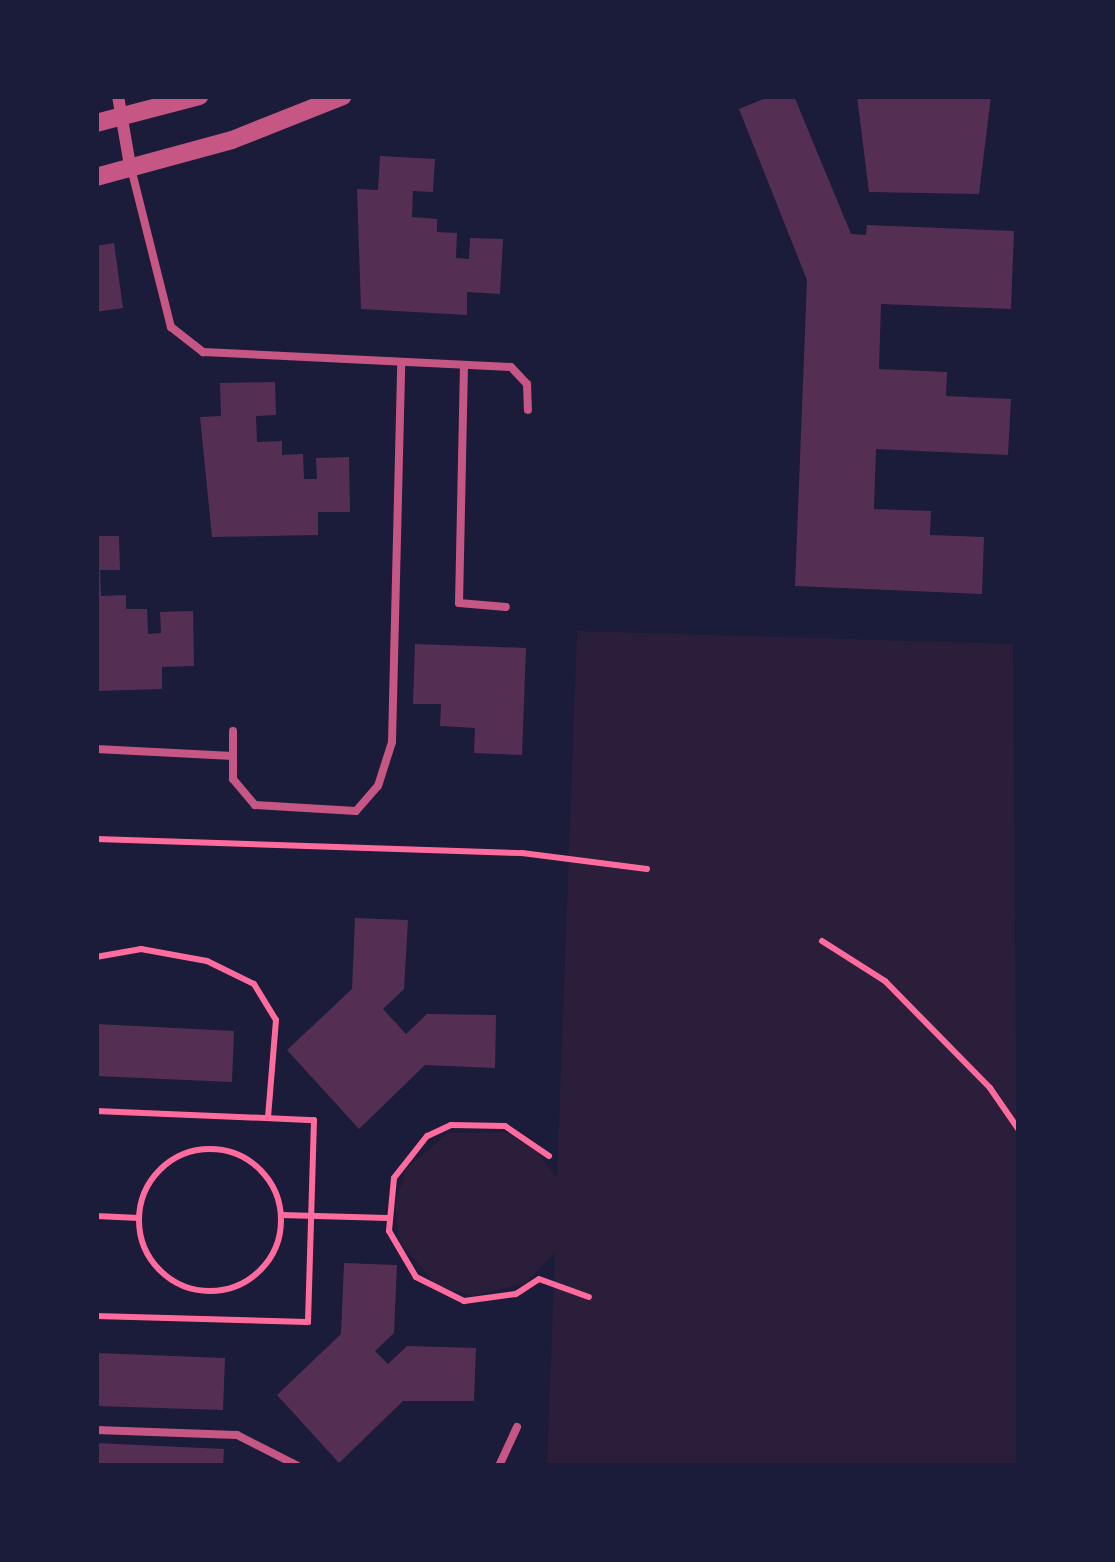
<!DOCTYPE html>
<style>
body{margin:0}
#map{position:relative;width:1115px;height:1562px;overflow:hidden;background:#1b1b3a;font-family:Lato,sans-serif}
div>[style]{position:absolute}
.green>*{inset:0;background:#2a1e3b}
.building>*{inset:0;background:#542f53}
.path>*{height:6px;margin:-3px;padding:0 3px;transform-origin:3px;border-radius:3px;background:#ff6b9d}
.path>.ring{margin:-3px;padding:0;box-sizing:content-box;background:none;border:6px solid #ff6b9d;border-radius:50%}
.service>*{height:8px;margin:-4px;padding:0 4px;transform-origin:4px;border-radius:4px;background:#c65784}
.minor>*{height:12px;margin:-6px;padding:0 6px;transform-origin:6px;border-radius:6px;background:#c65784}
.tertiary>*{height:18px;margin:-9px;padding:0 9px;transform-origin:9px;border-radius:9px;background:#c65784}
span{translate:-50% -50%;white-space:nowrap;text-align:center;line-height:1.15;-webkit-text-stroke:9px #1b1b3a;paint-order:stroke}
.frame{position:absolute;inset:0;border:99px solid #1b1b3a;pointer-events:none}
</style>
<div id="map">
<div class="green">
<i style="clip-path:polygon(577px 631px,1013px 644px,1019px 1466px,547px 1466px,555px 1252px,526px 1283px,472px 1296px,436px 1285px,400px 1242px,395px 1205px,406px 1169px,448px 1133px,504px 1132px,537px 1151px,557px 1178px)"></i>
</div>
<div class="building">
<i style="clip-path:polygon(771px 96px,794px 96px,851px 234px,866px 235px,867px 225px,1014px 231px,1011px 309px,881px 304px,879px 369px,947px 372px,946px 396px,1011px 399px,1008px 455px,876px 449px,874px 509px,931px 511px,930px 535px,984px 537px,982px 594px,795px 586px,807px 280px,739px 109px)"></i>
<i style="clip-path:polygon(857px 96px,991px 96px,979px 194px,869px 192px)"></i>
<i style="clip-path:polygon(380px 156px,435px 159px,433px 192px,413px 191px,412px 217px,437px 219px,437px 232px,457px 233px,456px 258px,469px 259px,470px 238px,503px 239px,500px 294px,467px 292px,467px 315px,361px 309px,357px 189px,378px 190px)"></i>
<i style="clip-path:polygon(114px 243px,123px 308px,96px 312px,96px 246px)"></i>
<i style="clip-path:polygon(275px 382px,276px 415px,256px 416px,257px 442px,282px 441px,282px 455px,303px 454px,304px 479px,317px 479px,316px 458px,349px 457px,350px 512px,318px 512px,318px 535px,212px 537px,200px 417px,221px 416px,220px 383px)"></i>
<i style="clip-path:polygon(96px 536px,119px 536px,120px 570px,100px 570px,101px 596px,126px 595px,126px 609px,147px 609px,148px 634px,161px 633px,160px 612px,193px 611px,194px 666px,162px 667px,162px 689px,96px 691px)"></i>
<i style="clip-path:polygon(415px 644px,526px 648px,522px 755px,474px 753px,475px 728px,440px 726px,441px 704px,413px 704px)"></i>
<i style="clip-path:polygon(355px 918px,408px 920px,404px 989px,383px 1009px,406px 1034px,427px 1014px,496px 1015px,495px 1068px,425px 1065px,359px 1129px,287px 1050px,352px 989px)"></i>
<i style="clip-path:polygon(96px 1024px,234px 1031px,232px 1082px,96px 1076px)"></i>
<i style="clip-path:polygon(344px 1263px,397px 1265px,394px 1333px,375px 1351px,388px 1364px,407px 1346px,476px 1348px,474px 1401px,403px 1401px,339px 1463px,277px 1395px,341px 1334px)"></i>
<i style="clip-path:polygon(96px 1353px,225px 1358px,223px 1410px,96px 1406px)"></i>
<i style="clip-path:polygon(96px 1443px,224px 1449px,223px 1466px,96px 1466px)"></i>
</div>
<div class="path">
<i style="left:96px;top:839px;width:426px;rotate:1.9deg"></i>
<i style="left:522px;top:853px;width:126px;rotate:7.3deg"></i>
<i style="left:822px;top:941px;width:75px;rotate:32.4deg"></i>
<i style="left:885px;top:981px;width:150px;rotate:45.5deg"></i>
<i style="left:990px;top:1088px;width:51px;rotate:55.4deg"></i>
<i style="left:96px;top:957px;width:46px;rotate:-10.1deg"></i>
<i style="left:141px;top:949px;width:67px;rotate:10.3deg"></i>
<i style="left:207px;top:961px;width:52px;rotate:26.1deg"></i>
<i style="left:254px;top:984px;width:42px;rotate:58.6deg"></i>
<i style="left:276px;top:1020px;width:98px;rotate:94.7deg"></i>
<i style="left:96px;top:1111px;width:218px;rotate:2.4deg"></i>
<i style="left:314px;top:1120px;width:202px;rotate:91.7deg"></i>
<i style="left:308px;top:1322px;width:212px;rotate:-178.4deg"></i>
<i class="ring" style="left:139px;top:1149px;width:136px;height:136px"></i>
<i style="left:549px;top:1156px;width:53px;rotate:-145.7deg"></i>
<i style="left:505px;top:1126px;width:54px;rotate:-178.9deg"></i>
<i style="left:451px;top:1125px;width:26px;rotate:155deg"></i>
<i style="left:427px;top:1136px;width:53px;rotate:128.2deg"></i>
<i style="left:394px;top:1178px;width:53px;rotate:95.4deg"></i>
<i style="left:389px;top:1231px;width:53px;rotate:59.6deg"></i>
<i style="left:416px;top:1277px;width:54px;rotate:26.6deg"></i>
<i style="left:464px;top:1301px;width:52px;rotate:-7.7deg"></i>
<i style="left:516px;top:1294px;width:27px;rotate:-33deg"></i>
<i style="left:539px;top:1279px;width:53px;rotate:19.8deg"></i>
<i style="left:281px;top:1215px;width:107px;rotate:1.6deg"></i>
<i style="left:96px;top:1216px;width:43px;rotate:2.7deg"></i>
</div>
<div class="service">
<i style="left:132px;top:172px;width:160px;rotate:75.9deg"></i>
<i style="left:171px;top:327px;width:41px;rotate:38deg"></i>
<i style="left:203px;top:352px;width:308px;rotate:2.8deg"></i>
<i style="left:511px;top:367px;width:23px;rotate:47deg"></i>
<i style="left:527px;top:384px;width:26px;rotate:88deg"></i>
<i style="left:464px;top:365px;width:238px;rotate:91.2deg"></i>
<i style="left:459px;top:603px;width:47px;rotate:4.9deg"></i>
<i style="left:233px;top:731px;width:48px;rotate:90deg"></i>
<i style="left:233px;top:779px;width:34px;rotate:50deg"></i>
<i style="left:255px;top:805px;width:101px;rotate:3.4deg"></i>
<i style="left:356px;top:811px;width:33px;rotate:-49deg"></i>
<i style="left:378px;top:786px;width:46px;rotate:-72.3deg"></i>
<i style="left:392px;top:742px;width:380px;rotate:-88.6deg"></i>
<i style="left:96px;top:749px;width:137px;rotate:2.9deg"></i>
<i style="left:96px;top:1430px;width:141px;rotate:2deg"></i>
<i style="left:237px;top:1435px;width:68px;rotate:26.9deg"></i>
<i style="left:499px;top:1466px;width:43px;rotate:-65.2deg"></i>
</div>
<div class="minor">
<i style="left:118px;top:96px;width:76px;rotate:80.2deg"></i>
</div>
<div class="tertiary">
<i style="left:96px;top:123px;width:107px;rotate:-14.6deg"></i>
<i style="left:96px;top:177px;width:141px;rotate:-15.2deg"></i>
<i style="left:232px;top:140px;width:119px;rotate:-21.6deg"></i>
</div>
<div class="frame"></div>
</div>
